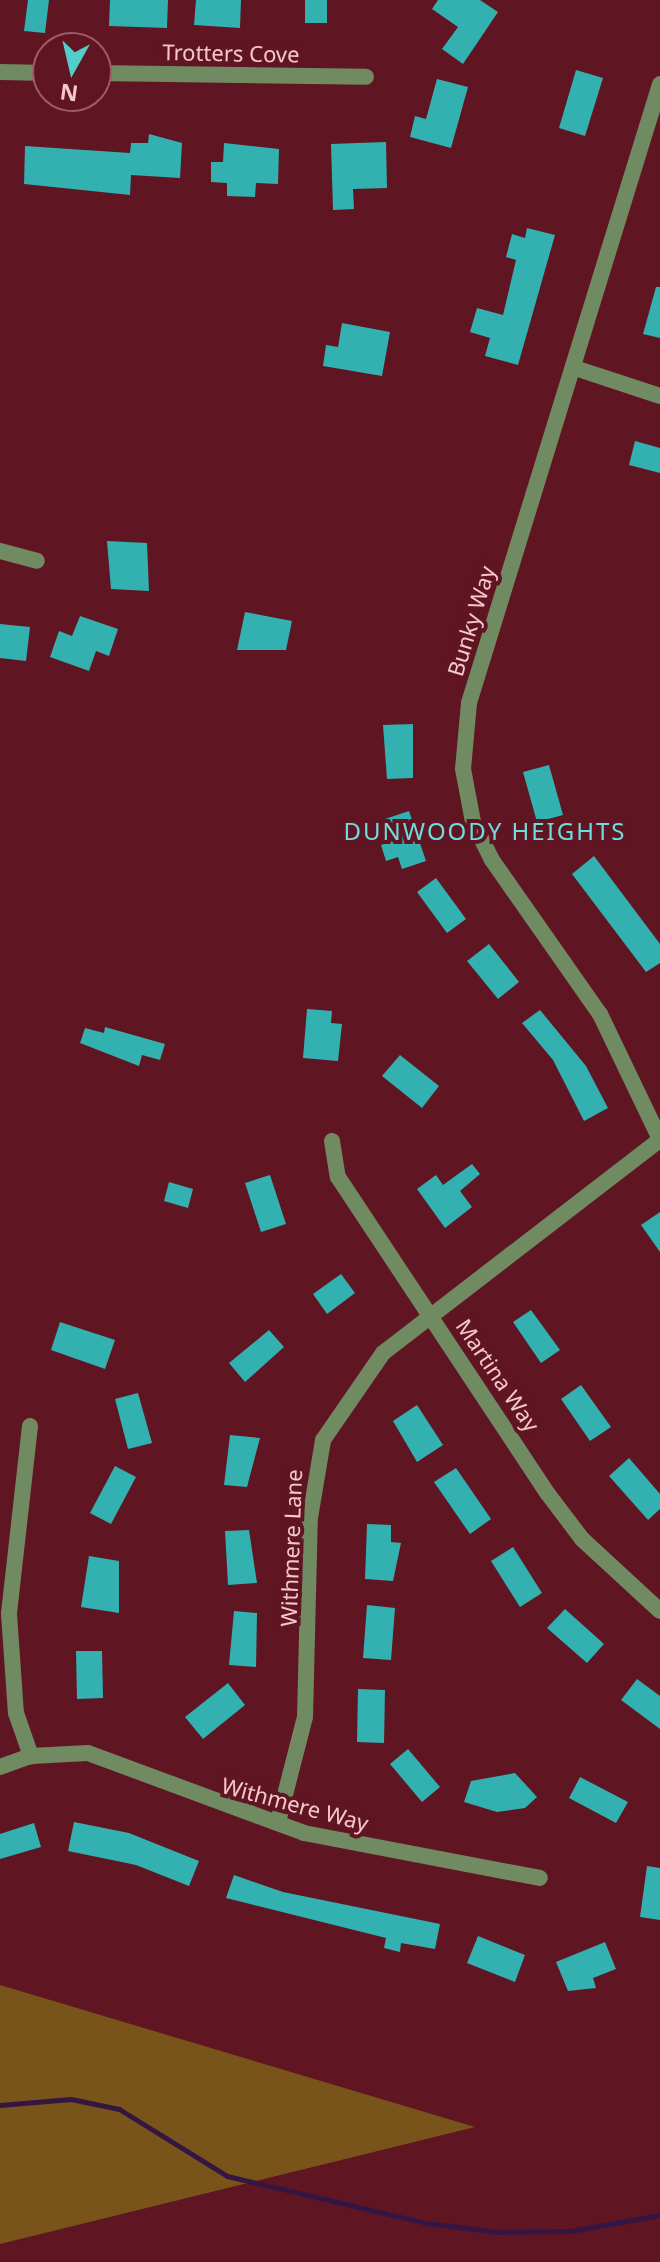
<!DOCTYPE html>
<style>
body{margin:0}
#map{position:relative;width:660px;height:2262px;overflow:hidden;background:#601523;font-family:"Noto Sans",sans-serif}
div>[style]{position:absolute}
.forest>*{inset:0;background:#78541b}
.stream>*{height:5px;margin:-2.5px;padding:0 2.5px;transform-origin:2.5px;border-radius:2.5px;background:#351642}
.building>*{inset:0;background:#33b0b0}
.street>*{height:16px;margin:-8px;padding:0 8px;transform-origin:8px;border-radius:8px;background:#708a62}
span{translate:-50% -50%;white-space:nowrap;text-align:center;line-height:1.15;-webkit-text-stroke:8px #601523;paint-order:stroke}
.street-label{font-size:22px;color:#f7c8cb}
.neighbourhood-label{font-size:24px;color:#70dcdb;letter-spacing:2px}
.north{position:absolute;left:32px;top:32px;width:80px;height:80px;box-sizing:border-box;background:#601523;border:2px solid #9c5d66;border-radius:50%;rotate:188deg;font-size:22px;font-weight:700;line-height:32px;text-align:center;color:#f7c8cb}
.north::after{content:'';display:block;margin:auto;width:28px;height:36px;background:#52cdcc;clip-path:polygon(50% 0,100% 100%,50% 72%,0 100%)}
</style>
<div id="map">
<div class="forest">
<i style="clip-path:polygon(0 1985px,475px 2127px,0 2244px)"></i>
</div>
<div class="stream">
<i style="left:0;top:2105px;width:71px;rotate:-4.8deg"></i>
<i style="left:71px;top:2099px;width:49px;rotate:11.8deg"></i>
<i style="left:119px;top:2109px;width:127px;rotate:31.8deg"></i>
<i style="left:227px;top:2176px;width:204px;rotate:13.3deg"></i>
<i style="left:426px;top:2223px;width:73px;rotate:7.1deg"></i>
<i style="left:498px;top:2232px;width:73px;rotate:-0.8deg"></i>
<i style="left:571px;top:2231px;width:90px;rotate:-10.2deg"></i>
</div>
<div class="building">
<i style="clip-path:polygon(28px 0,49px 0,45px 33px,24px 31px)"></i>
<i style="clip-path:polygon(110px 0,168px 0,167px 28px,109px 26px)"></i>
<i style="clip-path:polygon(196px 0,241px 0,240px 28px,194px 25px)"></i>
<i style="clip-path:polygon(305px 0,327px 0,327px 23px,305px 23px)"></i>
<i style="clip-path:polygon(438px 0,480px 0,498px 12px,463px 64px,442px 49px,458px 27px,432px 9px)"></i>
<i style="clip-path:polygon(576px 70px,603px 78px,585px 136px,559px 128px)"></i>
<i style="clip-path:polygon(437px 79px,468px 87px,451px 148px,410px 137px,415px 116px,426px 119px)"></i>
<i style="clip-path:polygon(149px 134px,182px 143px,180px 178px,131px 175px,130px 195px,24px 184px,25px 146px,130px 153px,131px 143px,148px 143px)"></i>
<i style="clip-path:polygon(386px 142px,387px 188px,353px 189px,354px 209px,333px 210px,331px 144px)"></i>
<i style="clip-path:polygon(224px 143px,279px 149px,278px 184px,256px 183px,255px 197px,227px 196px,227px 183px,211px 182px,211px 162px,223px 162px)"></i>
<i style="clip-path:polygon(527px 228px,555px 235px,518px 365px,485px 356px,490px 338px,470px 332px,477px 308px,503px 315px,516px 260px,506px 257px,512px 234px,525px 238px)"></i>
<i style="clip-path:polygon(656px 287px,660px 287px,660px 338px,643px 334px)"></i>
<i style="clip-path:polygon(342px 323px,390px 332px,382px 376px,323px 366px,326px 345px,338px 347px)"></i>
<i style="clip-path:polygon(635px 441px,660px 448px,660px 473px,629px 465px)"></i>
<i style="clip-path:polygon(107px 541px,147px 543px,149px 591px,111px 589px)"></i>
<i style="clip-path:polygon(245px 612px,292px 621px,286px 650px,237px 650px)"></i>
<i style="clip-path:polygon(80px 616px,118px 629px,109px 656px,96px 651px,89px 671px,50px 657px,59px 631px,72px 636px)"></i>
<i style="clip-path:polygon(0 624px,30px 627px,26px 661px,0 658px)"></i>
<i style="clip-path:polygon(413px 724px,413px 778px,387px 779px,383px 725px)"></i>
<i style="clip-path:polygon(549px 765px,563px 815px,537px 822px,523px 772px)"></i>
<i style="clip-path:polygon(409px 811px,426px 861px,402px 869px,398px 857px,386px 861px,381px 845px,393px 841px,385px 819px)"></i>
<i style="clip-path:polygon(594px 856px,660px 944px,660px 963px,646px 972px,572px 874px)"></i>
<i style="clip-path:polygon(436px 878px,466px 919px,447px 933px,417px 892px)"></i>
<i style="clip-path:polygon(489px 944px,519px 982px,498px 999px,467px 961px)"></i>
<i style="clip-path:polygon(307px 1009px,332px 1011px,331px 1023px,342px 1024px,338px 1061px,303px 1058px)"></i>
<i style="clip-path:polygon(540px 1010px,586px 1066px,608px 1108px,584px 1121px,553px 1060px,522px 1023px)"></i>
<i style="clip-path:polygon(105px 1027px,165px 1044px,160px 1060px,142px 1055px,139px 1066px,80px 1043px,85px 1028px,104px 1033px)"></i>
<i style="clip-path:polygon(400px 1055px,439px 1086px,422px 1108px,382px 1076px)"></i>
<i style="clip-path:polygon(472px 1164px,480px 1174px,460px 1191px,472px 1207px,445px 1228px,417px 1189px,436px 1175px,443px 1185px)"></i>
<i style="clip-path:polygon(270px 1175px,286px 1224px,261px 1232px,245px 1183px)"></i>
<i style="clip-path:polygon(169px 1182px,193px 1189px,188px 1208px,164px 1201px)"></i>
<i style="clip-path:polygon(660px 1212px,660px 1252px,641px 1225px)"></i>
<i style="clip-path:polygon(341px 1274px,355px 1293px,327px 1314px,313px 1294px)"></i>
<i style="clip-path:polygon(531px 1310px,560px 1350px,541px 1363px,513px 1322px)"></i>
<i style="clip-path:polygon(60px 1322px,115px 1340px,105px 1369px,51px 1350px)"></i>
<i style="clip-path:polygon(269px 1330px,284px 1347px,245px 1382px,229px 1363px)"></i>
<i style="clip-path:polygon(581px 1385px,611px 1427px,590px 1441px,561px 1399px)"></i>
<i style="clip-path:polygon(138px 1393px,152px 1443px,128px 1449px,115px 1399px)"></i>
<i style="clip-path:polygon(417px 1405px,443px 1445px,417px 1462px,393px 1421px)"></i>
<i style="clip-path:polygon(230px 1435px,260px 1438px,247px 1487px,224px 1485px)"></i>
<i style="clip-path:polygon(629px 1458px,660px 1494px,660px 1509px,648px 1520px,609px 1476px)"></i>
<i style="clip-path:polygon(115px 1466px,136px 1477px,111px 1524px,90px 1513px)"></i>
<i style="clip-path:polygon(456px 1468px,491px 1519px,470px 1534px,434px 1482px)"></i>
<i style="clip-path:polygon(367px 1524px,391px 1525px,391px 1542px,401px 1543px,393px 1581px,365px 1579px)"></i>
<i style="clip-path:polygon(249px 1530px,257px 1583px,228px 1585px,225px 1531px)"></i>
<i style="clip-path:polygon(513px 1547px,542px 1593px,520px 1607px,491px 1561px)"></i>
<i style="clip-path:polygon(89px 1556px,119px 1561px,119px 1613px,81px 1607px)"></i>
<i style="clip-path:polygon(367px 1605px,395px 1608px,391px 1660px,363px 1658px)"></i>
<i style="clip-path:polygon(565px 1609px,604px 1644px,587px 1663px,547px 1628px)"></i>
<i style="clip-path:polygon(234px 1611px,257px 1613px,256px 1667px,229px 1665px)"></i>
<i style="clip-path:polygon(76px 1651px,102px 1651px,103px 1698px,77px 1699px)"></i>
<i style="clip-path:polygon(637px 1679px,660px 1696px,660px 1729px,621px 1700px)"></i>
<i style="clip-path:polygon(228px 1683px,245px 1705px,203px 1739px,185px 1717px)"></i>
<i style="clip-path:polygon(358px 1689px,385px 1690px,384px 1743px,357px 1742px)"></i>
<i style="clip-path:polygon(408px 1749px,440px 1787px,422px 1802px,390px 1764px)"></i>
<i style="clip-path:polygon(515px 1773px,537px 1797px,525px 1808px,497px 1812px,464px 1802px,471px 1781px)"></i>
<i style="clip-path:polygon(580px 1777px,628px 1802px,616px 1823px,569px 1798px)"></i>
<i style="clip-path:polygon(74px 1822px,129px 1833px,199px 1861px,189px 1886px,136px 1865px,68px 1851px)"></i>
<i style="clip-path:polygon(34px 1823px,41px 1847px,0 1859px,0 1834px)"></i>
<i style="clip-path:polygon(647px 1866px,660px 1868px,660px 1920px,640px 1917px)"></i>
<i style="clip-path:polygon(234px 1875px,283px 1892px,440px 1924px,435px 1949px,401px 1943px,400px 1952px,384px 1948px,386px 1938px,226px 1898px)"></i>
<i style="clip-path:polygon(478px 1936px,525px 1955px,515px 1982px,467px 1963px)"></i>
<i style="clip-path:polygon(605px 1942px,616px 1969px,593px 1978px,596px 1988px,568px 1991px,556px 1962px)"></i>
</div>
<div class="street">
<i style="left:0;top:72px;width:48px;rotate:1.2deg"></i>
<i style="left:96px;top:73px;width:270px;rotate:0.8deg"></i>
<i style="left:660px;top:84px;width:648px;rotate:107.15deg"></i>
<i style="left:469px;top:703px;width:66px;rotate:95.2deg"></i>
<i style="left:463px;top:769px;width:54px;rotate:79.3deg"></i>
<i style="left:473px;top:822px;width:42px;rotate:63.4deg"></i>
<i style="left:492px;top:860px;width:188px;rotate:55deg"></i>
<i style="left:600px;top:1014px;width:139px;rotate:64.4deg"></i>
<i style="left:575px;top:368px;width:89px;rotate:18.2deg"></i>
<i style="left:0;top:551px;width:38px;rotate:15deg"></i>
<i style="left:332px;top:1141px;width:36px;rotate:81deg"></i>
<i style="left:338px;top:1177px;width:380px;rotate:56.5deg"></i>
<i style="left:548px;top:1494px;width:56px;rotate:52.9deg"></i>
<i style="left:582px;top:1539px;width:106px;rotate:42.7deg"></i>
<i style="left:30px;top:1426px;width:189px;rotate:96.4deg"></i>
<i style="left:9px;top:1614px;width:99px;rotate:86deg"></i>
<i style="left:16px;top:1713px;width:46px;rotate:70.8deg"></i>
<i style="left:0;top:1767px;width:33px;rotate:-20deg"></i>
<i style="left:31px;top:1756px;width:57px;rotate:-3deg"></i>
<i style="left:88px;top:1753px;width:230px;rotate:20.3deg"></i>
<i style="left:304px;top:1833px;width:240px;rotate:10.8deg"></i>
<i style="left:278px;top:1822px;width:108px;rotate:-75.6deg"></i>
<i style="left:305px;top:1717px;width:199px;rotate:-88.6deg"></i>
<i style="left:310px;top:1518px;width:79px;rotate:-80.5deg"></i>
<i style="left:323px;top:1440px;width:106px;rotate:-55.4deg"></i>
<i style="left:383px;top:1353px;width:349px;rotate:-37.6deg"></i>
</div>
<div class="street-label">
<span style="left:231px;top:53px;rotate:1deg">Trotters Cove</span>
<span style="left:471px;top:621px;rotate:-73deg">Bunky Way</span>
<span style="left:498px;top:1375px;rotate:56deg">Martina Way</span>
<span style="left:291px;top:1548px;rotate:-88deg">Withmere Lane</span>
<span style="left:295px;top:1804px;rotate:15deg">Withmere Way</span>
</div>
<div class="neighbourhood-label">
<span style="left:485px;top:831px">DUNWOODY HEIGHTS</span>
</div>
<div class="north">N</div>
</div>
